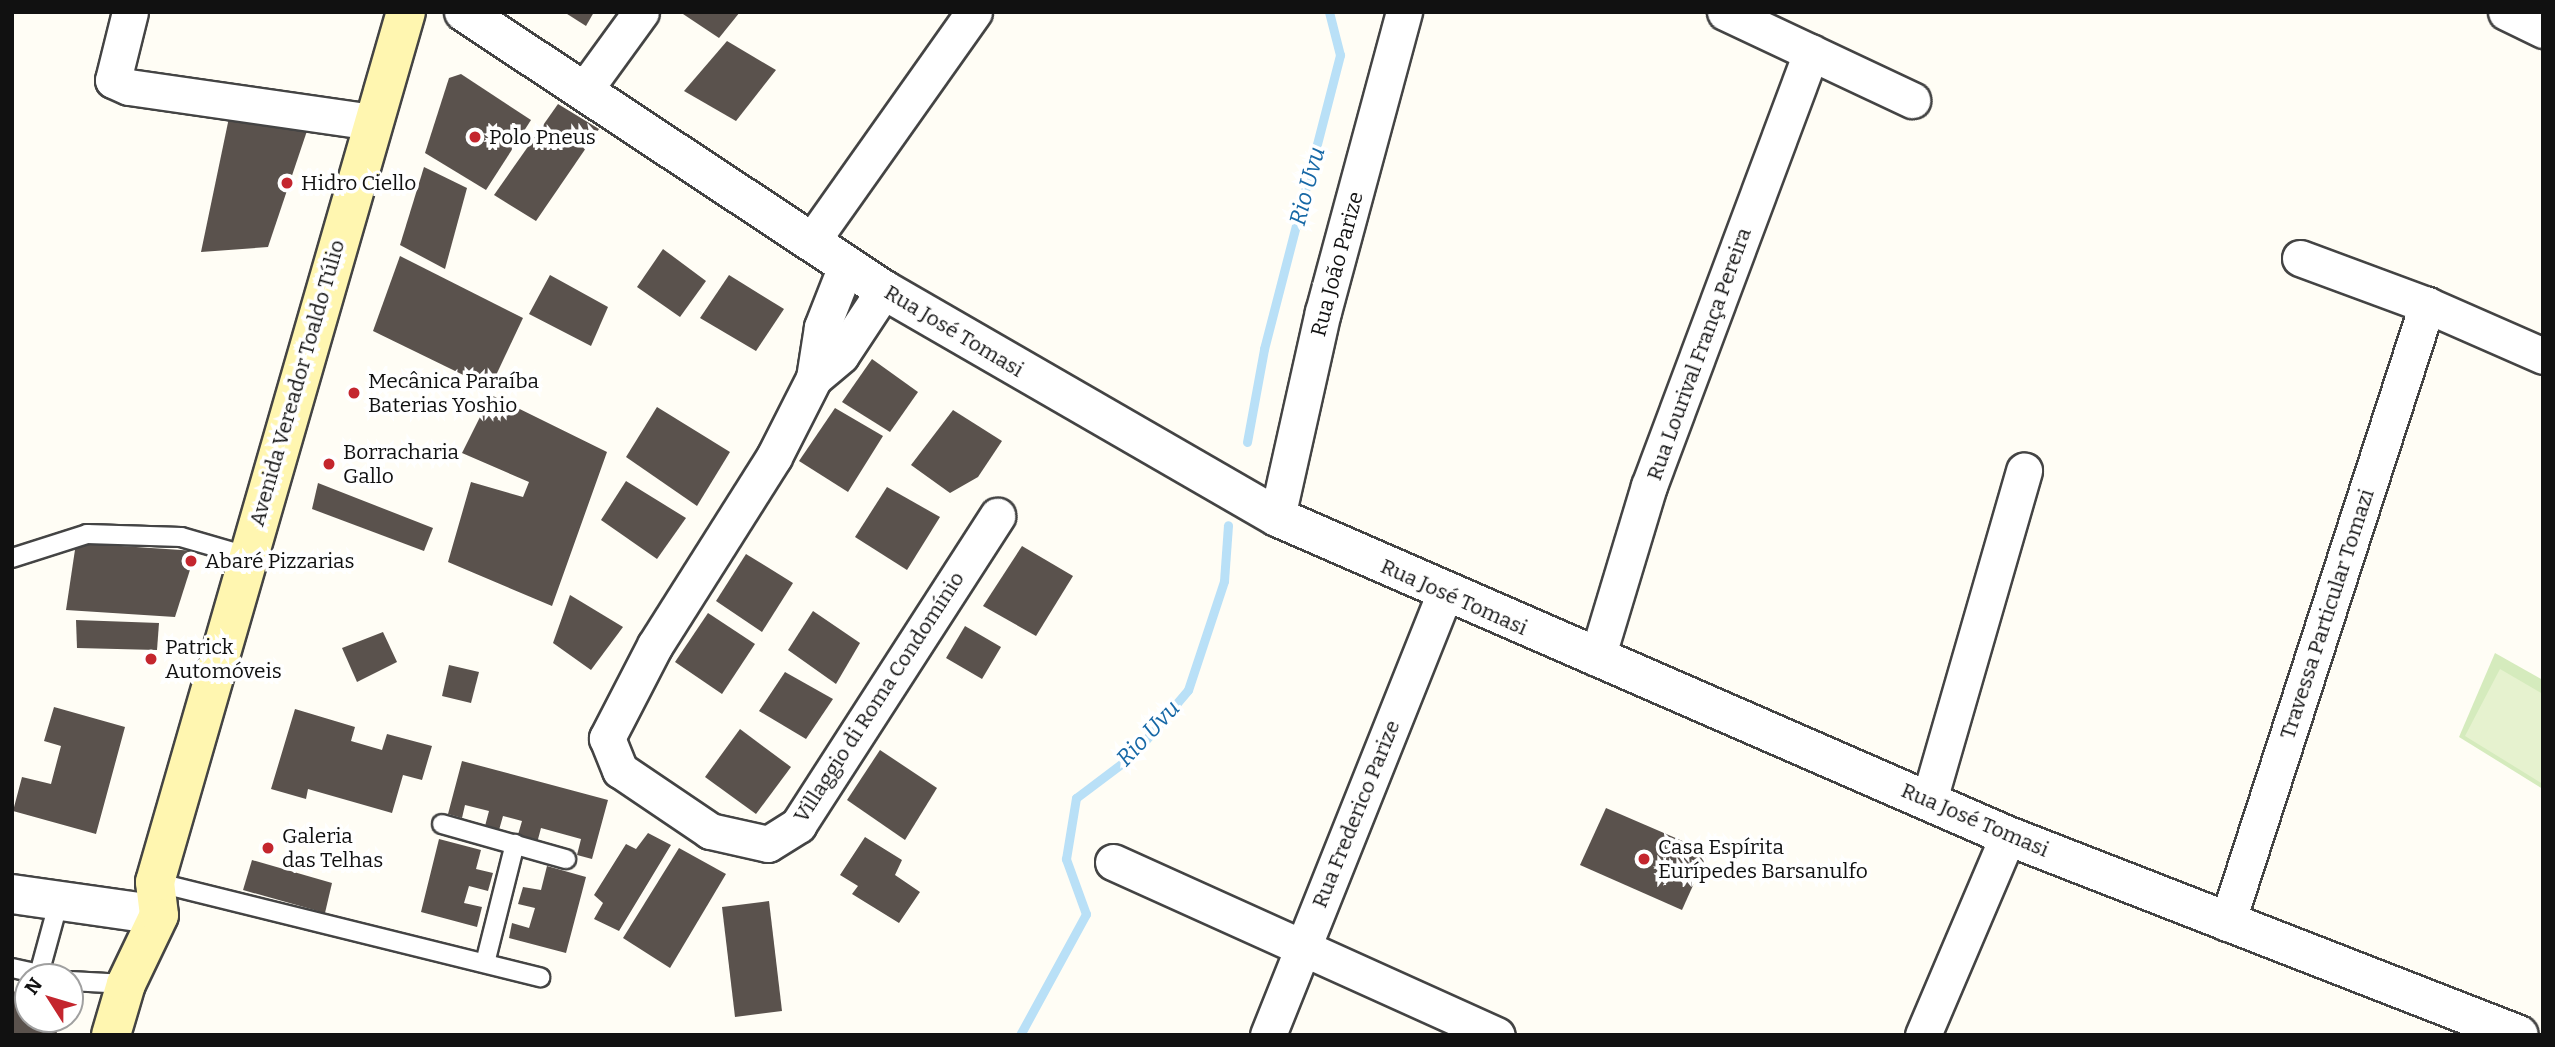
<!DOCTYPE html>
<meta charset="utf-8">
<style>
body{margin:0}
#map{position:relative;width:2555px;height:1047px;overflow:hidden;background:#fffdf5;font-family:Bitter,serif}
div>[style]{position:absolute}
.green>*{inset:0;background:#d5ebbd}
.pitch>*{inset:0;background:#e6f2cf}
.stream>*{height:9px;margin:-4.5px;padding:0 4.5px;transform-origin:4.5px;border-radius:4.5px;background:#b9e0f7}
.building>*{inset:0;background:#5a524d}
.roads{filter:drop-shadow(2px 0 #444) drop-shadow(-2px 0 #444) drop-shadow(0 2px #444) drop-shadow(0 -2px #444)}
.service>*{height:18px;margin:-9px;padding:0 9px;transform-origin:9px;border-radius:9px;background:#fff}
.minor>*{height:35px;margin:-17.5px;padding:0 17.5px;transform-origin:17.5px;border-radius:17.5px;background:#fff}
.tertiary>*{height:38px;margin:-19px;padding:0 19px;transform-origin:19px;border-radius:19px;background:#fff}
.secondary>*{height:38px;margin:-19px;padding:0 19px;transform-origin:19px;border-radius:19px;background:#fff6b0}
.dots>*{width:19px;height:19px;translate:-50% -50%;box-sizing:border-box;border:4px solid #fff;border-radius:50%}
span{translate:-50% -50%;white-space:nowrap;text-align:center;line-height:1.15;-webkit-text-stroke:7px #fff;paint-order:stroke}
.poi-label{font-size:21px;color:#111}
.left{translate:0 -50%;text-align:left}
.street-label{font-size:21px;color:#111}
.water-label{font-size:23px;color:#1768a6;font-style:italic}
.frame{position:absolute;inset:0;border:14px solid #111;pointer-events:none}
.north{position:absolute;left:14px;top:963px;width:70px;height:70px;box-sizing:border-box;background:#fff;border:2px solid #a0a0a0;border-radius:50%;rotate:307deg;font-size:19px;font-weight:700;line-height:28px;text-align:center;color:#111}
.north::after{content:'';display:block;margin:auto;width:24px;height:32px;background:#c4262e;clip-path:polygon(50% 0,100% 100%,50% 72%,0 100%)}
</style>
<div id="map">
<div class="green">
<i style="clip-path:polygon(2495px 653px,2543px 680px,2543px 789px,2459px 737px)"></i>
</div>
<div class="pitch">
<i style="clip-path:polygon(2500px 669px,2543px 694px,2543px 784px,2465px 736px)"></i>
</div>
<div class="stream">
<i style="left:1247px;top:442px;width:95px;rotate:-79.6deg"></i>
<i style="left:1264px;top:349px;width:304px;rotate:-75.5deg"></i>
<i style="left:1340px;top:55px;width:44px;rotate:-104.3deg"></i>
<i style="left:1020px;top:1035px;width:138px;rotate:-61.4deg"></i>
<i style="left:1086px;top:914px;width:59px;rotate:-110deg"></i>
<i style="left:1066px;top:859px;width:62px;rotate:-80.7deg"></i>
<i style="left:1076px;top:798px;width:71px;rotate:-37deg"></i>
<i style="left:1133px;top:755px;width:85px;rotate:-49.8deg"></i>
<i style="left:1188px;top:690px;width:115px;rotate:-71.7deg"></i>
<i style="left:1224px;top:581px;width:56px;rotate:-85.9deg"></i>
</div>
<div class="building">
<i style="clip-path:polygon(564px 12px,594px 12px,586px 26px)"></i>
<i style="clip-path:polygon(680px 12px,740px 12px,719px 38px)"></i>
<i style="clip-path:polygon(727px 41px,776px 70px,736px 121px,684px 91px)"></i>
<i style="clip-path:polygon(461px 74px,531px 120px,486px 190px,425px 153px,449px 78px)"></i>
<i style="clip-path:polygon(558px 104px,599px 129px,536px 221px,494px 195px)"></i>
<i style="clip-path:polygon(231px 108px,312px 116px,268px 247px,201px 252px)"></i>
<i style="clip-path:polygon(424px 167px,467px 188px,445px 269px,400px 245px)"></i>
<i style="clip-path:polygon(663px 249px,706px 281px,680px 317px,637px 287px)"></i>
<i style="clip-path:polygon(400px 256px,523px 318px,490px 388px,373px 331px)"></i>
<i style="clip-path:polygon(550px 275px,608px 307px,591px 346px,529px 314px)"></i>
<i style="clip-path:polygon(729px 275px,784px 309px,756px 351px,700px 318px)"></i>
<i style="clip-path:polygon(872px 359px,918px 392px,890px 432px,842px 402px)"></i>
<i style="clip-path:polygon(491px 395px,607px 452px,552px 606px,448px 562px,471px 482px,523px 497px,529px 482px,462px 453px)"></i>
<i style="clip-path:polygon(657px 407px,730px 452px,697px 506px,626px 457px)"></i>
<i style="clip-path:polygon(835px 408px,883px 436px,848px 492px,799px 461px)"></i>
<i style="clip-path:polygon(953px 410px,1002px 441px,978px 477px,950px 493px,911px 465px)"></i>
<i style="clip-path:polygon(626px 481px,686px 518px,657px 559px,601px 520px)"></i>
<i style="clip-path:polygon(318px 483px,433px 528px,424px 551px,312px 509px)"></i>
<i style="clip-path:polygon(887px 487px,940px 517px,907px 570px,855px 537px)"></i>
<i style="clip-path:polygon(76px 543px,196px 551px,175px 617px,66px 610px)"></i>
<i style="clip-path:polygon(1022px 546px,1073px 576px,1036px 636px,983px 606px)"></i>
<i style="clip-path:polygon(746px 554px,793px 583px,762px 632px,716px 601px)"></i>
<i style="clip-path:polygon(570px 595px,623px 627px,591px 670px,553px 643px)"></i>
<i style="clip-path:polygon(813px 611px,860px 643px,836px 684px,788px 650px)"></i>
<i style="clip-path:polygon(708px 613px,755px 644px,722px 694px,675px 662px)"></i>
<i style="clip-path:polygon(76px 620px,159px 623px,157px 650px,77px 648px)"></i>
<i style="clip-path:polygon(965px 626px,1001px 647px,982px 679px,946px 658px)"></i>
<i style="clip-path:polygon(383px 632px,397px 662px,357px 682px,342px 648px)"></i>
<i style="clip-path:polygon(449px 665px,479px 672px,471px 703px,442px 696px)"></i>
<i style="clip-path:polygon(785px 672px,833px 699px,806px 739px,759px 711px)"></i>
<i style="clip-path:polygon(54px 707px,125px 727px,96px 834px,13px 811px,22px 777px,51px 784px,61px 746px,44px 741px)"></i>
<i style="clip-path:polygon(295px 709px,355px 727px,351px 741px,382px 750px,387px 734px,432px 746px,422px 780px,403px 775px,392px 813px,308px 789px,306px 799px,271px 789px)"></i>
<i style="clip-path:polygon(740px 729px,791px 767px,756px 814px,705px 777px)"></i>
<i style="clip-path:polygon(880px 750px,937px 788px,905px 840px,847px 800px)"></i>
<i style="clip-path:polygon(462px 761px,608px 800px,592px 859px,577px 855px,581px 839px,541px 828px,537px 843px,517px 838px,522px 821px,503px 816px,499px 830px,485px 826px,489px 811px,465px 805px,462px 818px,448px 814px)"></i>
<i style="clip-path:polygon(1606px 808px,1708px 852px,1682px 910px,1580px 865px)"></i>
<i style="clip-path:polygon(648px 833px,671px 845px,619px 931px,594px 919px,603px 903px,594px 895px,626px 844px,636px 849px)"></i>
<i style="clip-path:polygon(865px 837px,902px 860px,895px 875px,920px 892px,899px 923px,852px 894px,858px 886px,840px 875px)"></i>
<i style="clip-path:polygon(439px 839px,481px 850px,476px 869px,493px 873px,488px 891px,469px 886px,464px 903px,482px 907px,477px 927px,421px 912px)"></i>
<i style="clip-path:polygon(679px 848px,726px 874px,670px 968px,623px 938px)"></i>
<i style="clip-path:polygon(252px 860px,332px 883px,325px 913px,243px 890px)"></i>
<i style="clip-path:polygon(547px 866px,586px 877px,566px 953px,509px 938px,512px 923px,529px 928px,535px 908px,518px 904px,523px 887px,541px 890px)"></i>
<i style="clip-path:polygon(769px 901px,782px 1011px,735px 1017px,722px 907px)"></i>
<i style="clip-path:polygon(12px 991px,28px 995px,28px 1019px,61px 1019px,56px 1035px,12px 1035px)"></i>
</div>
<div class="roads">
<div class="service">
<i style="left:12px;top:558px;width:79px;rotate:-17.7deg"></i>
<i style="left:87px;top:534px;width:94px;rotate:1.8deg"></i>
<i style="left:181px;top:537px;width:69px;rotate:16.1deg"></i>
<i style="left:442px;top:824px;width:129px;rotate:15.8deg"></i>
<i style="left:155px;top:882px;width:397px;rotate:13.9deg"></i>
<i style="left:485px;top:963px;width:123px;rotate:-75.9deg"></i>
<i style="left:12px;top:968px;width:42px;rotate:12.4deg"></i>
<i style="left:39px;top:974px;width:76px;rotate:-74.7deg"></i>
<i style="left:70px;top:981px;width:56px;rotate:3.1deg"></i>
</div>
<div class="minor">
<i style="left:130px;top:12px;width:70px;rotate:104deg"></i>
<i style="left:113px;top:80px;width:17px;rotate:24deg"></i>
<i style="left:129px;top:87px;width:246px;rotate:8.2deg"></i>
<i style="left:1725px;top:12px;width:207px;rotate:25.2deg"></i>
<i style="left:2506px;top:12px;width:41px;rotate:25.9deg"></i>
<i style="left:585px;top:89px;width:95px;rotate:-54deg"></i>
<i style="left:811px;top:242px;width:282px;rotate:-54.7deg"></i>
<i style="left:2300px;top:258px;width:135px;rotate:20.3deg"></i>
<i style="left:2427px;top:305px;width:127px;rotate:23.7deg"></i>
<i style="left:846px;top:266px;width:66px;rotate:111.5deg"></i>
<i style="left:822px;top:327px;width:52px;rotate:98.9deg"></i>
<i style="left:814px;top:378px;width:89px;rotate:116.9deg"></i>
<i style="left:774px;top:457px;width:222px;rotate:122.3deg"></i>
<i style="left:655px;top:645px;width:105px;rotate:117.3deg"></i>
<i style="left:607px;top:738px;width:35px;rotate:68deg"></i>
<i style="left:620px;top:770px;width:109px;rotate:34.1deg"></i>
<i style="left:710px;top:831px;width:59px;rotate:12.6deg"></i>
<i style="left:768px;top:844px;width:36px;rotate:-32deg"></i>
<i style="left:798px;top:825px;width:368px;rotate:-57.2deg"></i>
<i style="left:814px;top:378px;width:35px;rotate:-40deg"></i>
<i style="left:841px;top:355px;width:78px;rotate:-56.5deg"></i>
<i style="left:1277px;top:517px;width:210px;rotate:-77.4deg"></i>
<i style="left:1323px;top:312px;width:311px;rotate:-74.9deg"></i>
<i style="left:1597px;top:658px;width:180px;rotate:-73.2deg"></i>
<i style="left:1649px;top:486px;width:463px;rotate:-69.5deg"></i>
<i style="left:1929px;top:800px;width:343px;rotate:-73.9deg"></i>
<i style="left:1113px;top:862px;width:421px;rotate:24.3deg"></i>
<i style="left:2227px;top:923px;width:650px;rotate:-72.07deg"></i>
<i style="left:1268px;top:1035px;width:475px;rotate:-68.2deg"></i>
<i style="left:1923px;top:1035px;width:216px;rotate:-66.9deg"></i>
</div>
<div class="tertiary">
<i style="left:464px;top:12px;width:504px;rotate:33.5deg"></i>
<i style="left:884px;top:290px;width:454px;rotate:30deg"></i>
<i style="left:1277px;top:517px;width:798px;rotate:23.58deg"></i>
<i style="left:2008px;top:836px;width:548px;rotate:21.28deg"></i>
<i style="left:12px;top:894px;width:148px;rotate:8.1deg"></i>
</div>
<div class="secondary">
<i style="left:111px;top:1035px;width:53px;rotate:-73.6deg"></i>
<i style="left:126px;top:984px;width:76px;rotate:-64.4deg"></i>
<i style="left:159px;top:915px;width:33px;rotate:-97deg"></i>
<i style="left:155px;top:882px;width:905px;rotate:-73.91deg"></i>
</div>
</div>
<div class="dots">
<i style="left:475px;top:137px;background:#c4262e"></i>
<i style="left:287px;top:183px;background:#c4262e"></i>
<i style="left:354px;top:393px;background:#c4262e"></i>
<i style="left:329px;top:464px;background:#c4262e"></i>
<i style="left:191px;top:561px;background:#c4262e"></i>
<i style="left:151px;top:659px;background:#c4262e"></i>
<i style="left:268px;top:848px;background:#c4262e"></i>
<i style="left:1644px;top:859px;background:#c4262e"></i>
</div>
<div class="poi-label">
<span class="left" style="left:489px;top:137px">Polo Pneus</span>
<span class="left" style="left:301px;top:183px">Hidro Ciello</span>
<span class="left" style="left:368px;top:393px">Mecânica Paraíba<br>Baterias Yoshio</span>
<span class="left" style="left:343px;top:464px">Borracharia<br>Gallo</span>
<span class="left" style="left:205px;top:561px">Abaré Pizzarias</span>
<span class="left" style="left:165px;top:659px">Patrick<br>Automóveis</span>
<span class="left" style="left:282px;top:848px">Galeria<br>das Telhas</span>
<span class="left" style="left:1658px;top:859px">Casa Espírita<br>Eurípedes Barsanulfo</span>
</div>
<div class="street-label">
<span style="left:1337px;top:264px;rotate:-75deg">Rua João Parize</span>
<span style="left:954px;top:331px;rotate:31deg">Rua José Tomasi</span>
<span style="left:1699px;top:354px;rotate:-70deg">Rua Lourival França Pereira</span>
<span style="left:297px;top:383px;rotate:-74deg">Avenida Vereador Toaldo Túlio</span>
<span style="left:1454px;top:597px;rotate:24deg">Rua José Tomasi</span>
<span style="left:2327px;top:614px;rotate:-72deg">Travessa Particular Tomazi</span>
<span style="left:879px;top:697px;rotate:-57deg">Villaggio di Roma Condomínio</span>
<span style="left:1356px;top:814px;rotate:-68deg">Rua Frederico Parize</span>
<span style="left:1975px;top:820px;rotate:23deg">Rua José Tomasi</span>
</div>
<div class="water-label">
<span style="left:1307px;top:186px;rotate:-75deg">Rio Uvu</span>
<span style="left:1148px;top:733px;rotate:-47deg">Rio Uvu</span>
</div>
<div class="frame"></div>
<div class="north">N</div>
</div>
